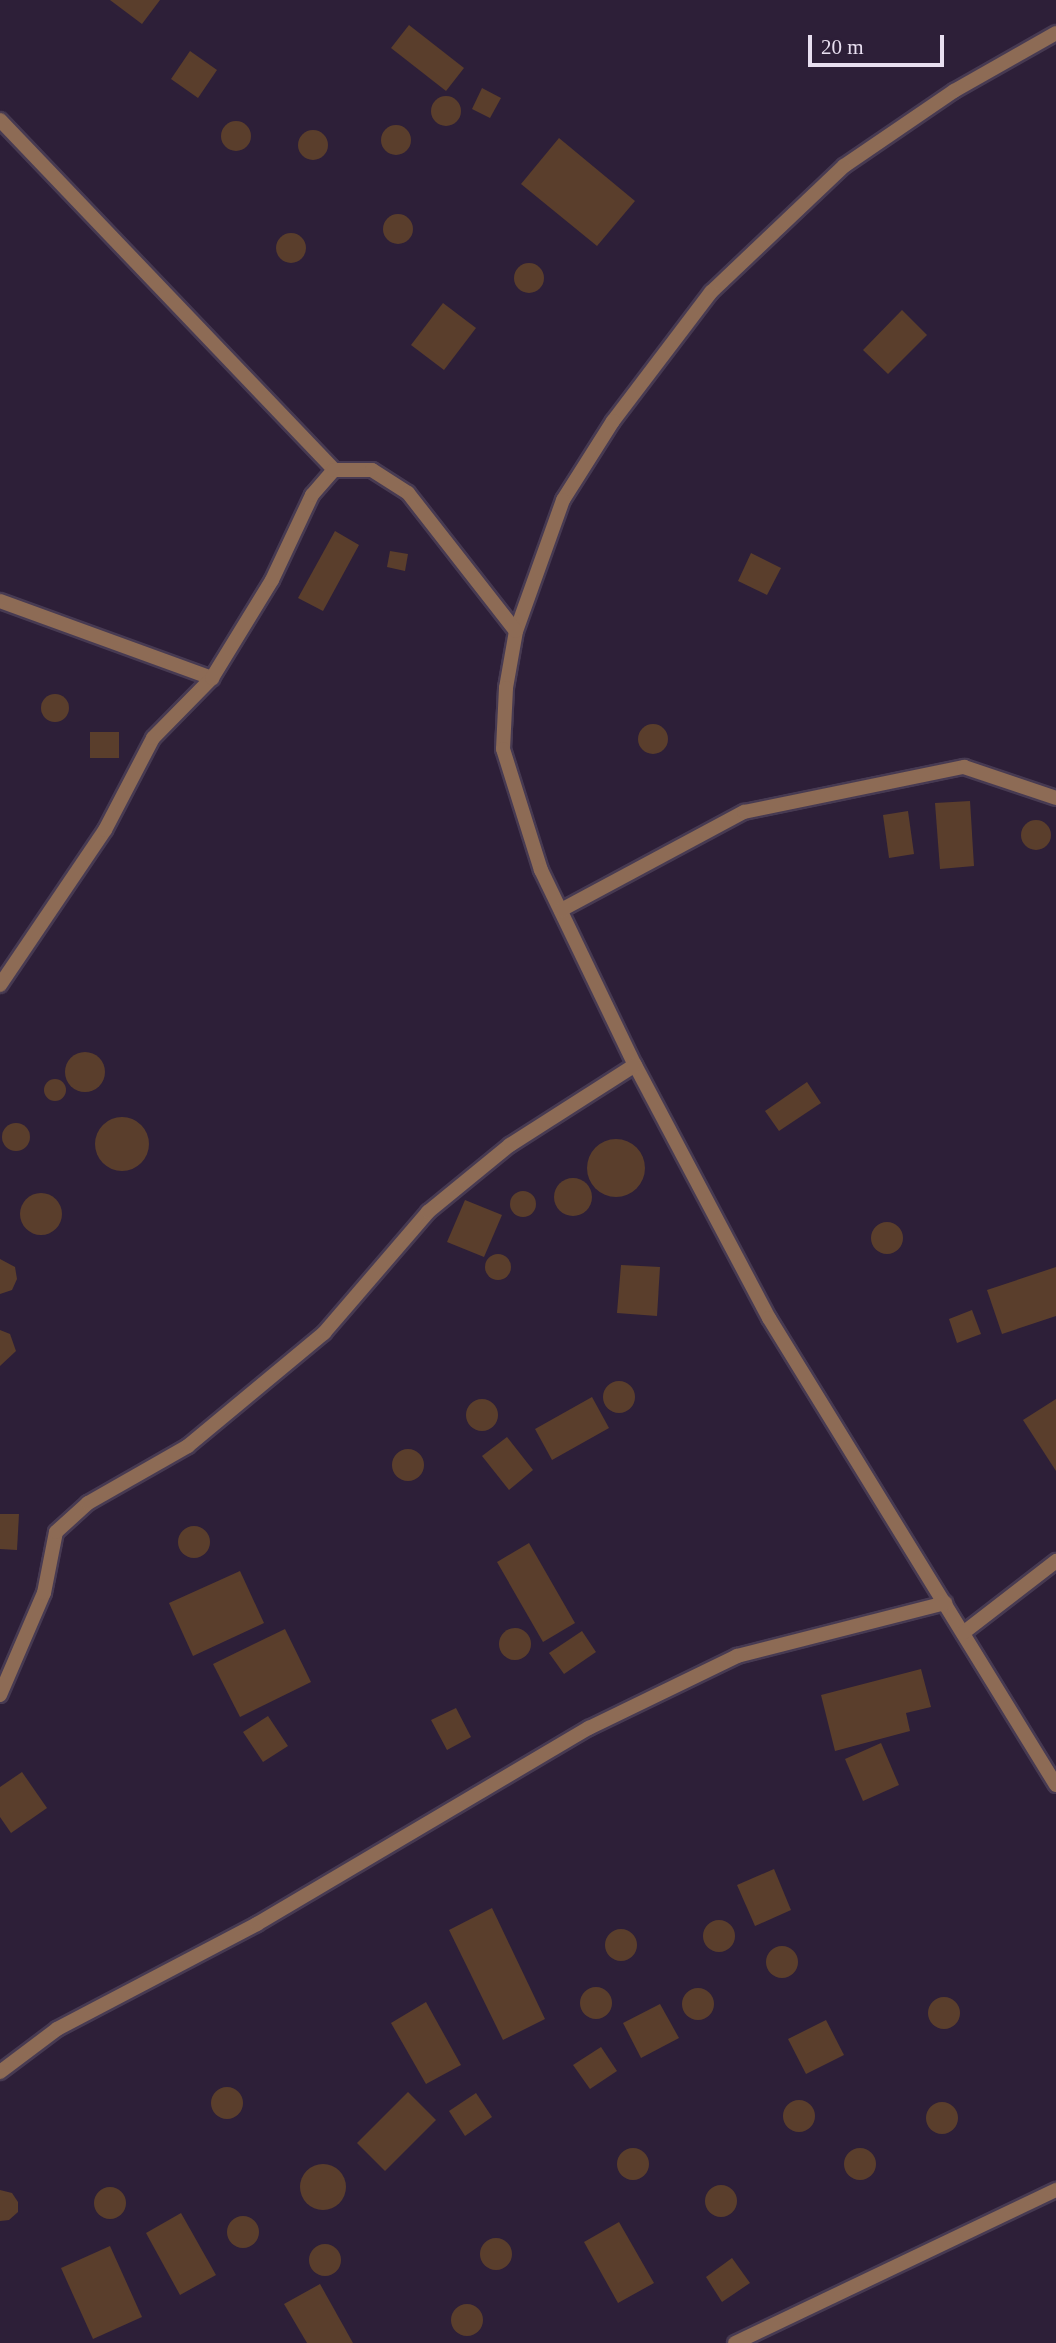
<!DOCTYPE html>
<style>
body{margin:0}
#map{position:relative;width:1056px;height:2343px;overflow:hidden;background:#2d1f38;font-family:Georgia,serif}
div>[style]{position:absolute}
.building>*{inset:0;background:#5a3e2c}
.round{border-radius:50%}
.roads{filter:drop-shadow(2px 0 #473a52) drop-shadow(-2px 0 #473a52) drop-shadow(0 2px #473a52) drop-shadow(0 -2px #473a52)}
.minor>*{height:14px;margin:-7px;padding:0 7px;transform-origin:7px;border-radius:7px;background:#8d6b55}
span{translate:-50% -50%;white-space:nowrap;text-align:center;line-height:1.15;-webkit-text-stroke:6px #2d1f38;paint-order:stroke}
.scale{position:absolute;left:808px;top:35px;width:136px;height:32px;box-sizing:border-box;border:4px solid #e8dff0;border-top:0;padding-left:9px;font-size:21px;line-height:24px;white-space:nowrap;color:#e8dff0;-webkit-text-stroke:5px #2d1f38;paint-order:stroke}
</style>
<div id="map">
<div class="building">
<i style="clip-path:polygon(110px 0,160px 0,142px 24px)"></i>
<i style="clip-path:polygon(409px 25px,464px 68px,446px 91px,391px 48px)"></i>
<i style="clip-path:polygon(190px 51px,217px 70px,198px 98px,171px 79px)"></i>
<i style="clip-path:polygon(482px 88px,501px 98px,490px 118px,472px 109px)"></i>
<i class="round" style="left:431px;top:96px;width:30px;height:30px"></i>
<i class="round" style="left:221px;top:121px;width:30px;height:30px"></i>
<i class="round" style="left:381px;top:125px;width:30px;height:30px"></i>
<i class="round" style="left:298px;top:130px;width:30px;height:30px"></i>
<i style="clip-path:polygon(559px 138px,635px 201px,597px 246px,521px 184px)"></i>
<i class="round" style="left:383px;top:214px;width:30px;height:30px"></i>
<i class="round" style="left:276px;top:233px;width:30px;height:30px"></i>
<i class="round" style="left:514px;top:263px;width:30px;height:30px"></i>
<i style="clip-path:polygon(443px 303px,476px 328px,444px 370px,411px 345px)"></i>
<i style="clip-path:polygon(902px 310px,927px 335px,888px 374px,863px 350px)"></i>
<i style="clip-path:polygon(335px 531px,359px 545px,323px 611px,298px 598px)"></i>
<i style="clip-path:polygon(390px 551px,408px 554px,405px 571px,387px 567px)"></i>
<i style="clip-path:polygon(751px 553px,781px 568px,767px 595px,738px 581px)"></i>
<i class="round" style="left:41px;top:694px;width:28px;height:28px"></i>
<i class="round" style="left:638px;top:724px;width:30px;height:30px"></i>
<i style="clip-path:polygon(90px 732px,119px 732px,119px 758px,90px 758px)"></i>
<i style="clip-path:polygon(970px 801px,974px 866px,940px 869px,935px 803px)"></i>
<i style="clip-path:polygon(908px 811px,914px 854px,889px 858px,883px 815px)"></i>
<i class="round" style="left:1021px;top:820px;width:30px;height:30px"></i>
<i class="round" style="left:65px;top:1052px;width:40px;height:40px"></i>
<i class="round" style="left:44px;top:1079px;width:22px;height:22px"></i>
<i style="clip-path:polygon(807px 1082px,821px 1103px,779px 1131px,765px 1111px)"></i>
<i class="round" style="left:95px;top:1117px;width:54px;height:54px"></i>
<i class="round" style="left:2px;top:1123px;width:28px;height:28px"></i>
<i class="round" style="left:587px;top:1139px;width:58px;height:58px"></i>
<i class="round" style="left:554px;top:1178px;width:38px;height:38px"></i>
<i class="round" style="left:510px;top:1191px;width:26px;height:26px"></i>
<i class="round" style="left:20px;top:1193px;width:42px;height:42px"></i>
<i style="clip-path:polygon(465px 1200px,502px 1215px,484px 1257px,447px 1242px)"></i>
<i class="round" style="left:871px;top:1222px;width:32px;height:32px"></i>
<i class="round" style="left:485px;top:1254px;width:26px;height:26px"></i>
<i style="clip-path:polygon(0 1259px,15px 1267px,17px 1279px,12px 1290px,0 1294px)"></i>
<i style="clip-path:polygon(621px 1265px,660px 1267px,657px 1316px,617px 1313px)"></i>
<i style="clip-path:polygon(1056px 1267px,1056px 1316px,1002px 1334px,987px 1290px)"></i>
<i style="clip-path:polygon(972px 1310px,981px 1334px,957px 1343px,949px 1319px)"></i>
<i style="clip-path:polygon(0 1330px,10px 1334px,16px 1351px,0 1366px)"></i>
<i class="round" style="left:603px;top:1381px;width:32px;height:32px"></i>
<i style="clip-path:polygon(592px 1397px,609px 1428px,552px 1460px,535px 1429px)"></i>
<i style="clip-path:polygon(1056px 1399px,1056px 1471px,1023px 1420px)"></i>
<i class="round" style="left:466px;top:1399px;width:32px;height:32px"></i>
<i style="clip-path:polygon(507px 1437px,533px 1470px,509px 1490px,482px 1456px)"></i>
<i class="round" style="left:392px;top:1449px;width:32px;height:32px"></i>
<i style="clip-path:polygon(0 1514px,19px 1514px,17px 1550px,0 1549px)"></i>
<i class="round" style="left:178px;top:1526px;width:32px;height:32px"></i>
<i style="clip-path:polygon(529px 1543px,575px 1623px,543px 1642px,497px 1562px)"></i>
<i style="clip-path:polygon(240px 1571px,264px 1623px,193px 1656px,169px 1603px)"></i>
<i class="round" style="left:499px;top:1628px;width:32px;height:32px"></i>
<i style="clip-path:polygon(285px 1629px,311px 1682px,240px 1717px,213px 1664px)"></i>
<i style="clip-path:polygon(582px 1631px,596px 1652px,564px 1674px,549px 1653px)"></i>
<i style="clip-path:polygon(921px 1669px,931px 1707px,906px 1713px,910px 1731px,835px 1751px,821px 1695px)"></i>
<i style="clip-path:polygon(456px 1708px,471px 1737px,447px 1750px,431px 1720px)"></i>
<i style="clip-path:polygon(268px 1716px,288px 1746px,263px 1762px,243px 1732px)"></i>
<i style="clip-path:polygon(881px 1743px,899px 1785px,863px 1801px,845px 1759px)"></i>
<i style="clip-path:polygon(22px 1772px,47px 1808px,11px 1833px,0 1817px,0 1787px)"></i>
<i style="clip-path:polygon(774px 1869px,791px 1910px,755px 1926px,737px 1885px)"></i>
<i style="clip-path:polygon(492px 1908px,545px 2019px,503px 2040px,449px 1930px)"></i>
<i class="round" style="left:703px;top:1920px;width:32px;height:32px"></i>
<i class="round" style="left:605px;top:1929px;width:32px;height:32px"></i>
<i class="round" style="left:766px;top:1946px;width:32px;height:32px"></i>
<i class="round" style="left:580px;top:1987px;width:32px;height:32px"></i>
<i class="round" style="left:682px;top:1988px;width:32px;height:32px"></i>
<i class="round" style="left:928px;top:1997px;width:32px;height:32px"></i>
<i style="clip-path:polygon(426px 2002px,461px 2065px,426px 2084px,391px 2023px)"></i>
<i style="clip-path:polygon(660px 2004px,679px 2038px,641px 2058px,623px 2023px)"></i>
<i style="clip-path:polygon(826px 2020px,844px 2055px,806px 2074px,788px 2039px)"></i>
<i style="clip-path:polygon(601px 2047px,617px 2071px,590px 2089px,573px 2065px)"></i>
<i class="round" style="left:211px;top:2087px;width:32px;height:32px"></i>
<i style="clip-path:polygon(408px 2092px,436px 2120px,385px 2171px,357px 2143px)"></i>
<i style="clip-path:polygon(476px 2093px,492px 2117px,465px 2136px,449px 2111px)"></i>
<i class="round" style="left:783px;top:2100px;width:32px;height:32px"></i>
<i class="round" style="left:926px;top:2102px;width:32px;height:32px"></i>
<i class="round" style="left:617px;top:2148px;width:32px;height:32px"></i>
<i class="round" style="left:844px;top:2148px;width:32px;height:32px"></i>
<i class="round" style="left:300px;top:2164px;width:46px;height:46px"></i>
<i class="round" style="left:705px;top:2185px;width:32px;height:32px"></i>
<i class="round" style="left:94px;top:2187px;width:32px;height:32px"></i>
<i style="clip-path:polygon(0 2190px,12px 2193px,18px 2202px,18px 2212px,9px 2220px,0 2221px)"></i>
<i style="clip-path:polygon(181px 2213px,216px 2275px,180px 2295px,146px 2233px)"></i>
<i class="round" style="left:227px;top:2216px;width:32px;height:32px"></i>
<i style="clip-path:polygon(619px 2222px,654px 2283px,618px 2303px,584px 2242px)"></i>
<i class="round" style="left:480px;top:2238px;width:32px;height:32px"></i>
<i class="round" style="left:309px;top:2244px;width:32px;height:32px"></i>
<i style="clip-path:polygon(110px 2246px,142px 2317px,93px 2339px,61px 2268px)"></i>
<i style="clip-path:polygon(732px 2258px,750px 2283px,722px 2302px,706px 2277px)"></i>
<i style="clip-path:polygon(320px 2284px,353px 2343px,307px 2343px,284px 2304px)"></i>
<i class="round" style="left:451px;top:2304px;width:32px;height:32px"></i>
</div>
<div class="roads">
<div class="minor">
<i style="left:1056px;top:33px;width:117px;rotate:150.4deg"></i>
<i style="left:954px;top:91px;width:133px;rotate:145.7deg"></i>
<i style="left:844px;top:166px;width:183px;rotate:136.5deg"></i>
<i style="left:711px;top:292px;width:162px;rotate:127.2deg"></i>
<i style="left:613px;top:421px;width:93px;rotate:122.3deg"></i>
<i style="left:563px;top:500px;width:139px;rotate:109.7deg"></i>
<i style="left:516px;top:631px;width:58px;rotate:100deg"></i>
<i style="left:506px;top:688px;width:61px;rotate:92.8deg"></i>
<i style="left:503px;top:749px;width:127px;rotate:72.6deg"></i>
<i style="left:541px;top:870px;width:216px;rotate:64.3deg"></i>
<i style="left:635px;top:1065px;width:286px;rotate:62.1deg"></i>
<i style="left:769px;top:1318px;width:548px;rotate:58.43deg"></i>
<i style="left:0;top:120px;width:484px;rotate:46.3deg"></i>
<i style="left:0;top:601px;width:226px;rotate:20deg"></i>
<i style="left:561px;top:910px;width:208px;rotate:-28.2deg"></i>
<i style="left:744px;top:812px;width:225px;rotate:-11.6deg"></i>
<i style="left:964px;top:767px;width:97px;rotate:18.6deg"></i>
<i style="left:0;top:985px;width:187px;rotate:-55.9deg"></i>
<i style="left:105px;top:830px;width:104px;rotate:-62.4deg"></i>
<i style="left:153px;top:738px;width:84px;rotate:-45.5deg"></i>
<i style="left:212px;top:678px;width:115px;rotate:-58.5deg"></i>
<i style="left:272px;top:580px;width:94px;rotate:-64.8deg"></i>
<i style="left:312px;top:495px;width:33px;rotate:-49deg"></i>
<i style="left:334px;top:470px;width:38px"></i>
<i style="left:372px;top:470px;width:43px;rotate:32.6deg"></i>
<i style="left:408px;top:493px;width:175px;rotate:52deg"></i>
<i style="left:963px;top:1633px;width:118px;rotate:-37.7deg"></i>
<i style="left:0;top:1695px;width:111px;rotate:-66.7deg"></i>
<i style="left:44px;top:1593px;width:62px;rotate:-78.9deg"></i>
<i style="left:56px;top:1532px;width:43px;rotate:-42.2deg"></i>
<i style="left:88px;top:1503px;width:115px;rotate:-29.7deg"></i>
<i style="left:188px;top:1446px;width:177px;rotate:-39.7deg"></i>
<i style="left:324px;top:1333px;width:160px;rotate:-49.3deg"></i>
<i style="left:428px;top:1212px;width:106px;rotate:-39.3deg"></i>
<i style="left:510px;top:1145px;width:148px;rotate:-32.6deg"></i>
<i style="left:0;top:2072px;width:71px;rotate:-37deg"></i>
<i style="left:57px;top:2029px;width:226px;rotate:-27.7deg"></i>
<i style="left:257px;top:1924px;width:386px;rotate:-30.6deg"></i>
<i style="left:589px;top:1728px;width:165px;rotate:-25.9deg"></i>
<i style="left:737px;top:1656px;width:215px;rotate:-14.3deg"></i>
<i style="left:735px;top:2343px;width:356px;rotate:-25.5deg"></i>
</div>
</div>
<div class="scale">20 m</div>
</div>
